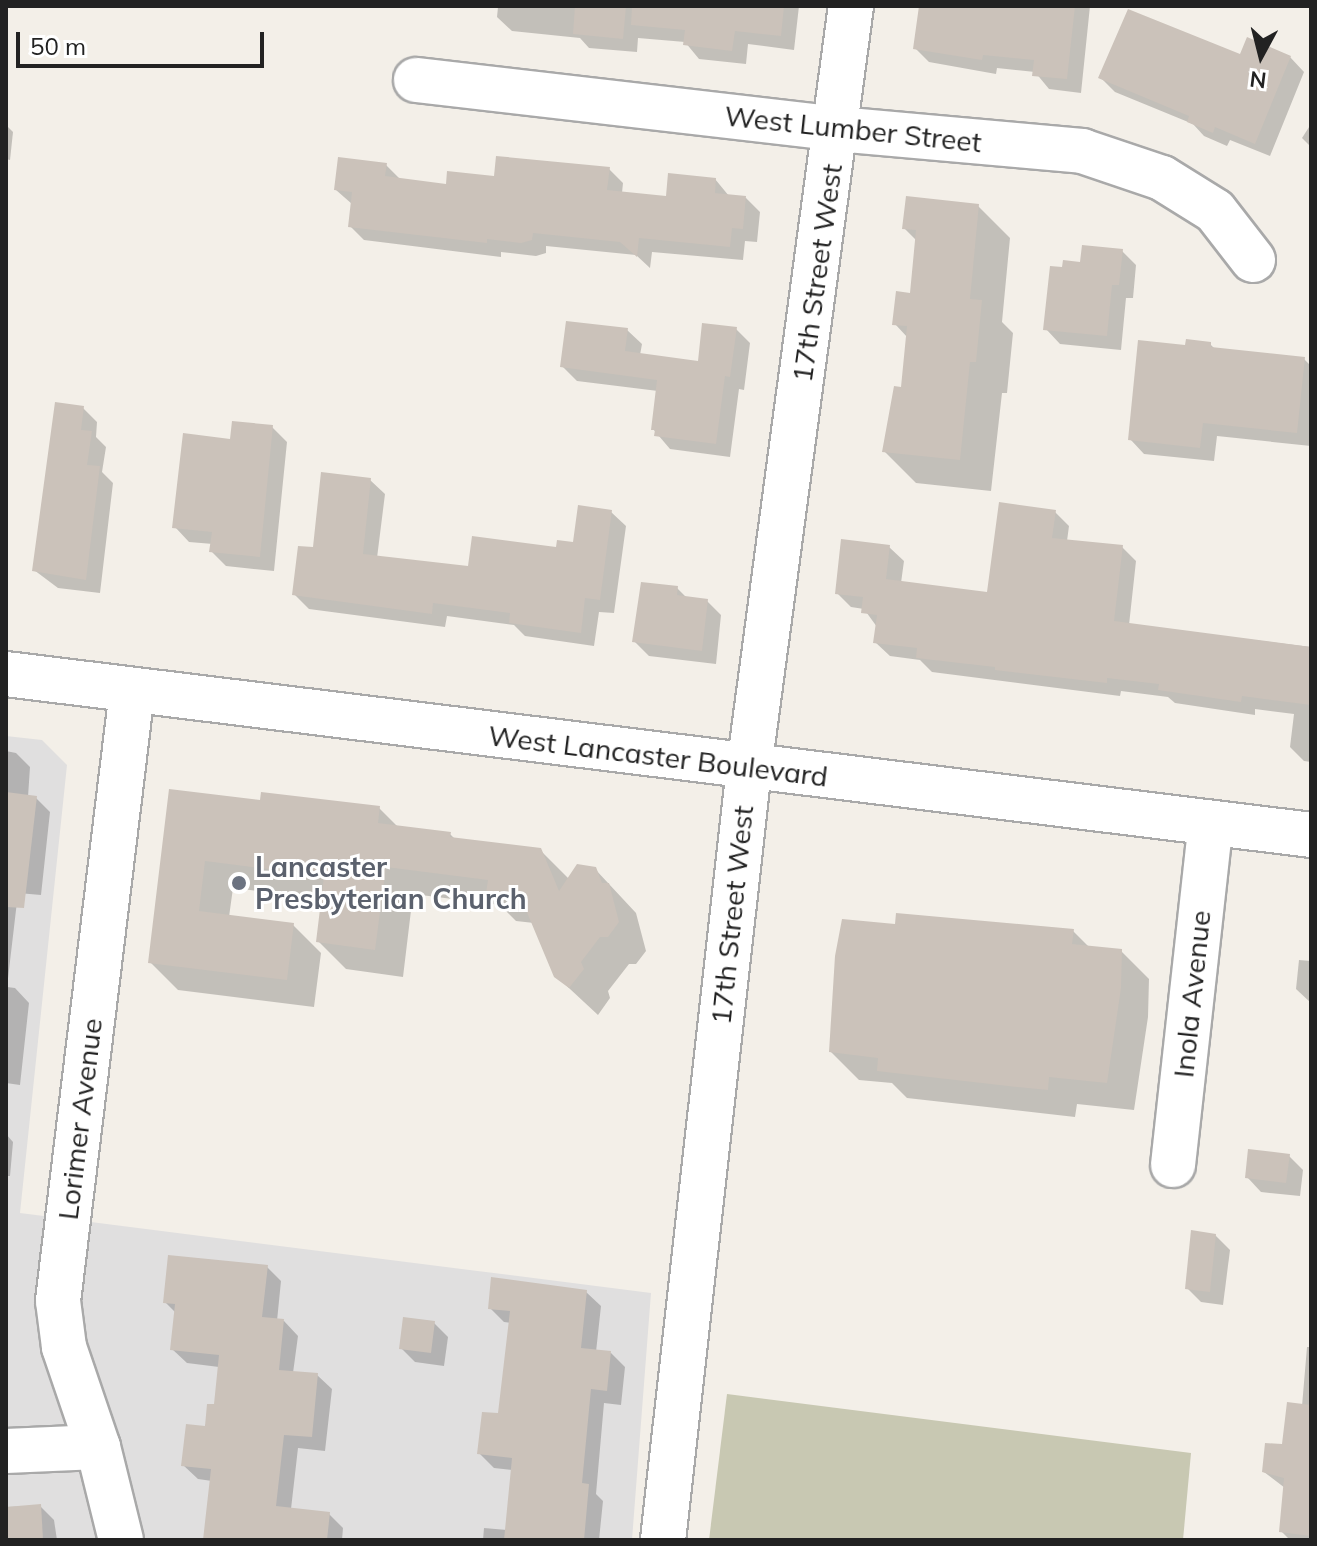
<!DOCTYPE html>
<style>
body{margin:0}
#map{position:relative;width:1317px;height:1546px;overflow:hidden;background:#f3efe8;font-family:Mulish,sans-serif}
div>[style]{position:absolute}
.residential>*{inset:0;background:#e0dfdf}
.construction>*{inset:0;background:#c8c8b2}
.shadow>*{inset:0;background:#0003}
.building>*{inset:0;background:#cbc2ba}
.roads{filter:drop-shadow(2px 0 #a9a9a9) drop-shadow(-2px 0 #a9a9a9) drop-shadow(0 2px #a9a9a9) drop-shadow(0 -2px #a9a9a9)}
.minor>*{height:44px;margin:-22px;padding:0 22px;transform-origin:22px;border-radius:22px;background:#fff}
.dots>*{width:22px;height:22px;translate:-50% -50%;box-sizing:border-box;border:4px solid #fff;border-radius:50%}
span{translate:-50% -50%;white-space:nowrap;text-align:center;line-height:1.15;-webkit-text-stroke:6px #fff;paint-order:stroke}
.street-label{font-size:28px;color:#222}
.worship-label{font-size:28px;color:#5b616d;font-weight:700}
.left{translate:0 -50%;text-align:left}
.frame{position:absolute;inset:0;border:8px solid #222;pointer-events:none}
.north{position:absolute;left:1221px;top:16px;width:80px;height:80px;-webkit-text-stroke:6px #fff;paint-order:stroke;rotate:187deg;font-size:22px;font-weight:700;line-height:32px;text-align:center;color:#222}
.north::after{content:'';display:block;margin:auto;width:28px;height:36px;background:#222;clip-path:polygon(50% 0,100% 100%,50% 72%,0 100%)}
.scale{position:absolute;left:16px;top:32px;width:248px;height:36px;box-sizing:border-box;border:4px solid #222;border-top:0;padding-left:10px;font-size:24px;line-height:28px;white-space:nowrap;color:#222;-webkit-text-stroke:6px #fff;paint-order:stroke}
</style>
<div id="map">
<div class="residential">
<i style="clip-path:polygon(6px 736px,42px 740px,67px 765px,20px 1213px,651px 1293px,632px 1540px,6px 1540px)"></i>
</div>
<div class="construction">
<i style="clip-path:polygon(727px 1394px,1191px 1453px,1183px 1540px,709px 1540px)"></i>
</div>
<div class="shadow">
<i style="clip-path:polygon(488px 6px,799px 6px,794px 50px,748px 44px,746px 64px,699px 59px,685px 42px,638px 38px,637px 52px,589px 48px,580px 38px,512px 31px,497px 17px,498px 7px)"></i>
<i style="clip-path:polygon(921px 6px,1090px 6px,1081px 93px,1049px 89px,1035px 72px,997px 68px,996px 74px,929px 62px,915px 48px)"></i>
<i style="clip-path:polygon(1241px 57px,1290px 57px,1304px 72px,1270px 156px,1230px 140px,1227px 146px,1204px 136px,1193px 124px,1115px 92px,1101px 78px)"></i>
<i style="clip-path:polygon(1311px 124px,1311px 147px,1302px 138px)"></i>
<i style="clip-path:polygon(6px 125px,13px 132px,10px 160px,6px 159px)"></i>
<i style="clip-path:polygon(386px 165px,400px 179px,448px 186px,609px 169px,623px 183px,622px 193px,668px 198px,715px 179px,729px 196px,746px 198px,760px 212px,757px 242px,745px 241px,743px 260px,652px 252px,650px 268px,636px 255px,546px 246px,546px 253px,536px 256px,501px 252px,501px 257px,364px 240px,350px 226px,352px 204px,336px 190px)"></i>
<i style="clip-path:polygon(978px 206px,1010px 238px,1002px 322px,1013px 333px,1007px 393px,1002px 393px,991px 491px,916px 483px,884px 451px,903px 389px,908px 338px,895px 324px,912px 295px,917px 241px,904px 228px)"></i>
<i style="clip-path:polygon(1122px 251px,1136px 265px,1133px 298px,1126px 298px,1121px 350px,1060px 344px,1046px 329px,1064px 270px)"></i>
<i style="clip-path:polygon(736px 329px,750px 343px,744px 390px,739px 389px,730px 457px,670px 449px,653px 429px,658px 391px,577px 381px,562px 366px,627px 330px,642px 344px,640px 355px,699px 363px)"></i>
<i style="clip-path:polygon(1210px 344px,1216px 350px,1304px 359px,1311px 366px,1311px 446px,1217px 436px,1214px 461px,1144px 454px,1130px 439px)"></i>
<i style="clip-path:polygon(83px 408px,97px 422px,96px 437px,106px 447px,102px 472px,113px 483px,100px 593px,58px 588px,34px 570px)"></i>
<i style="clip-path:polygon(272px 427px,287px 442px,274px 571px,226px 566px,212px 552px,213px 544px,189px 542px,175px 527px,232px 441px)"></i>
<i style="clip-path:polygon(370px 480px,385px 494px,377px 558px,469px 568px,575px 545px,611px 512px,626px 526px,614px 613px,599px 612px,594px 646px,525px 636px,514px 625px,447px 616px,445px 627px,309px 609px,295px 595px,314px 549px)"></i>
<i style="clip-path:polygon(1055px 512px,1069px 526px,1067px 541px,1122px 547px,1136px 561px,1129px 625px,1311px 647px,1311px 762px,1304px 761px,1290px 747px,1294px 714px,1255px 709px,1255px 715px,1175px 703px,1168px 697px,1121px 691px,1120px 696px,932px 672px,920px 660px,890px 656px,875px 642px,877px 627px,864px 609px,851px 607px,837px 593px,889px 547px,904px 561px,901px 583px,989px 594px)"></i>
<i style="clip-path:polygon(677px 588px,687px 598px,707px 601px,721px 615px,716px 664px,649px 656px,634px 641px)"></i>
<i style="clip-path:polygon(6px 751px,16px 753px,30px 767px,28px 797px,36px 798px,50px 812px,41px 895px,18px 893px,7px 987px,15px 988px,29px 1003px,20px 1085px,6px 1083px)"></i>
<i style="clip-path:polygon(171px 791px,262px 802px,379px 808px,398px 827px,450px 834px,456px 840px,540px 850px,569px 879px,595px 869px,636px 913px,646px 951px,636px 964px,629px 964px,608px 991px,610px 998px,598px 1015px,556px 976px,534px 923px,516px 921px,500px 905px,413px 894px,403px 977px,346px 969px,318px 941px,323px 899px,233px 888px,229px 917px,293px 925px,321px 953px,314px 1007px,178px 990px,150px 962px)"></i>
<i style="clip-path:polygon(1073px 931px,1090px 948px,1121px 951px,1149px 979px,1148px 1017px,1134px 1110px,1077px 1104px,1075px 1117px,907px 1098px,892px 1083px,859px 1080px,831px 1052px)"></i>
<i style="clip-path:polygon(1299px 960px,1311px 961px,1311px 1003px,1296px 989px)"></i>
<i style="clip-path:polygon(6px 1134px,13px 1142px,10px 1176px,6px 1176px)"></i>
<i style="clip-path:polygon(1289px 1156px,1303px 1170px,1300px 1196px,1261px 1192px,1247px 1177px)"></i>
<i style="clip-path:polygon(1215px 1235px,1230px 1250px,1223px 1305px,1201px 1302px,1187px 1288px)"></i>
<i style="clip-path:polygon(267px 1267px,281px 1281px,277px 1321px,284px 1321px,298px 1336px,293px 1373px,317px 1375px,332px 1389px,325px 1451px,298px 1448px,291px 1509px,329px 1514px,343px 1528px,342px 1540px,207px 1540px,212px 1481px,198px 1479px,183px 1465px,216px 1406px,219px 1367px,187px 1363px,172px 1349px,176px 1313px,165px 1302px)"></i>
<i style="clip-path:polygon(586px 1292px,601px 1306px,596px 1352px,611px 1353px,625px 1367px,621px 1405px,604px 1403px,596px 1494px,603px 1501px,599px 1540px,483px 1540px,484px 1528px,507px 1530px,512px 1470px,494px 1468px,480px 1454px,500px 1415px,511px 1323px,504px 1322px,490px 1308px)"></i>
<i style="clip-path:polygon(434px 1323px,448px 1337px,444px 1366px,415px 1362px,401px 1348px)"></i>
<i style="clip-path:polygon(1307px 1347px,1311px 1347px,1311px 1540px,1290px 1540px,1281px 1531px,1285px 1488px,1264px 1472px,1284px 1446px,1302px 1406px)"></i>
<i style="clip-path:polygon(40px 1506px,54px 1520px,57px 1540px,6px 1540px,6px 1507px)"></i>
</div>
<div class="building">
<i style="clip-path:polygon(575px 6px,626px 6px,623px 39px,573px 34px)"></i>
<i style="clip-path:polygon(632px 6px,784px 6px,781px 36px,735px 31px,732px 51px,683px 45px,685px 30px,631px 25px)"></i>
<i style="clip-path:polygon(919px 6px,1075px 6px,1067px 79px,1032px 76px,1034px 60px,983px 55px,982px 60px,913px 49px)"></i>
<i style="clip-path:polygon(1128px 9px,1240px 54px,1247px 37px,1291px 56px,1255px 144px,1215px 127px,1213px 133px,1187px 122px,1189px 116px,1098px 78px)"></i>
<i style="clip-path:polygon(496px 156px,610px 167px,607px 190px,666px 196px,668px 173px,716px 178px,715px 193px,746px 196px,743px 229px,732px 228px,730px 247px,639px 238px,637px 257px,620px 242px,533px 233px,532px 240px,521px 243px,487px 239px,487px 243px,348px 227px,352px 192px,334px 190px,338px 157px,387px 163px,385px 176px,446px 184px,447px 171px,494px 176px)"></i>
<i style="clip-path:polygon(906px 196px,979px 204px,970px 299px,982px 300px,976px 362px,970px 362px,960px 460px,882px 452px,894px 386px,901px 387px,907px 326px,892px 325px,896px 291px,910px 293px,916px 230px,902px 229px)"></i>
<i style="clip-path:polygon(1082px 245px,1123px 249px,1119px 285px,1112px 285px,1107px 336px,1043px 330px,1050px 266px,1062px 267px,1063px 260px,1080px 262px)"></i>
<i style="clip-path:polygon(566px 321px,628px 328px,625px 351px,698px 361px,702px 323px,737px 327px,730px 377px,725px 376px,716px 444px,654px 436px,655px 430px,651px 430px,657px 380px,560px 367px)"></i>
<i style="clip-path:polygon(1186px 339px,1211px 342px,1211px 347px,1305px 357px,1297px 433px,1203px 423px,1200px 448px,1128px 440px,1138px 340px,1185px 345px)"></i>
<i style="clip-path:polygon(55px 402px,84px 406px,81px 430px,92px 431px,87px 465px,100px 466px,86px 580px,32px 571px)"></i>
<i style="clip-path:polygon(232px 421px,273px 425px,260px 557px,209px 552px,212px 532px,172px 528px,183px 433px,230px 439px)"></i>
<i style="clip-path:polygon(321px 472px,371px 478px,363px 554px,468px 566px,472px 536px,556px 547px,557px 540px,573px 542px,578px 505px,612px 510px,600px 600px,585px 598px,581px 633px,509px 623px,510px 613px,433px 603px,432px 614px,292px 595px,298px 546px,313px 547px)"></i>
<i style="clip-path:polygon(999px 502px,1056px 510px,1052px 538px,1123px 545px,1114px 621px,1311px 647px,1311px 705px,1242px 696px,1241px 702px,1158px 690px,1159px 684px,1107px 678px,1107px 683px,995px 670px,995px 667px,916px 658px,917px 648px,873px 643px,877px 615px,861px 613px,863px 597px,835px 594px,841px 539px,890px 545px,886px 579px,987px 592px)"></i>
<i style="clip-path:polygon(641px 582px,678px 586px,677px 595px,708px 599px,702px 651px,632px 642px)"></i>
<i style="clip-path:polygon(169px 789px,260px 800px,261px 792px,380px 806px,378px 823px,451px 832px,450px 837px,541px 848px,559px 891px,577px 864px,596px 867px,602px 883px,609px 883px,619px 922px,608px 937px,600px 937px,581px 962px,584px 969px,569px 988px,554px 977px,521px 898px,486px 893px,488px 880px,386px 867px,375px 950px,316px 942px,324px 876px,205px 861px,199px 911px,294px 923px,287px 980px,148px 963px)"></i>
<i style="clip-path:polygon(6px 792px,37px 796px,24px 908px,6px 907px)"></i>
<i style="clip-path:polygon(896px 913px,1074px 929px,1072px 944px,1122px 949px,1121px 988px,1107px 1083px,1049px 1077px,1048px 1090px,1017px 1087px,877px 1071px,878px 1058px,829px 1052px,835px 956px,842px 919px,895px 924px)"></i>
<i style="clip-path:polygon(1248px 1149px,1290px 1154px,1286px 1183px,1245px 1178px)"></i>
<i style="clip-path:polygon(1191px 1230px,1216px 1234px,1210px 1292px,1185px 1289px)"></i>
<i style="clip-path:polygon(168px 1255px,268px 1265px,262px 1317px,284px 1319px,279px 1370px,318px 1373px,312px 1437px,284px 1435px,276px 1506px,330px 1512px,327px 1540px,203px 1540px,211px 1469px,181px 1466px,186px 1424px,205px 1426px,207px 1404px,214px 1404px,219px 1355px,170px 1350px,175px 1304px,163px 1303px)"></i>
<i style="clip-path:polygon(491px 1277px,587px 1290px,581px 1348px,611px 1351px,607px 1391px,591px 1389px,582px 1483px,589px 1484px,584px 1540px,504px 1540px,512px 1458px,477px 1454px,482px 1412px,498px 1413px,510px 1311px,488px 1309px)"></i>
<i style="clip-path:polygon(403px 1317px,435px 1321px,431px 1353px,399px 1349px)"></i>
<i style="clip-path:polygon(1287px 1402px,1311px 1405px,1311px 1536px,1279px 1532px,1284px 1478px,1262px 1472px,1265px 1443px,1282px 1444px)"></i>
<i style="clip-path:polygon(41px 1504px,43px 1540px,6px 1540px,6px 1507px)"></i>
</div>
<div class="roads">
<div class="minor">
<i style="left:416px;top:80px;width:424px;rotate:6.6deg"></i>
<i style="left:837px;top:129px;width:246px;rotate:5.1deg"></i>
<i style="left:1082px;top:151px;width:84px;rotate:18.6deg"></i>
<i style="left:1162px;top:178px;width:62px;rotate:31.9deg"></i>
<i style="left:1215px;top:211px;width:62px;rotate:52.2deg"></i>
<i style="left:6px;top:674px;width:1315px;rotate:7.03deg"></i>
<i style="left:1173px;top:1165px;width:344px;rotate:-83.7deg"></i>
<i style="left:6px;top:1451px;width:92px;rotate:-2.5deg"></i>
<i style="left:121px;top:1540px;width:96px;rotate:-103.9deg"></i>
<i style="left:98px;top:1447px;width:106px;rotate:-108.8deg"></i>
<i style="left:64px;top:1347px;width:46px;rotate:-97.4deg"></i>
<i style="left:58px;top:1301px;width:614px;rotate:-83.08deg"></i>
<i style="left:663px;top:1540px;width:777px;rotate:-83.64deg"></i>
<i style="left:749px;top:768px;width:769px;rotate:-82.38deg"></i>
</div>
</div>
<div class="dots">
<i style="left:239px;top:883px;background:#6b7280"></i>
</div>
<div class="street-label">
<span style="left:853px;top:129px;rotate:6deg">West Lumber Street</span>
<span style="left:817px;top:273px;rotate:-82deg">17th Street West</span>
<span style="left:658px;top:756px;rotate:7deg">West Lancaster Boulevard</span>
<span style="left:732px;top:915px;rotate:-84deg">17th Street West</span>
<span style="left:1192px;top:994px;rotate:-84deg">Inola Avenue</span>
<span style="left:80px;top:1119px;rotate:-83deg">Lorimer Avenue</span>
</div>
<div class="worship-label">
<span class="left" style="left:255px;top:883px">Lancaster<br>Presbyterian Church</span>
</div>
<div class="frame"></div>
<div class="north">N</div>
<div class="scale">50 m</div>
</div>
